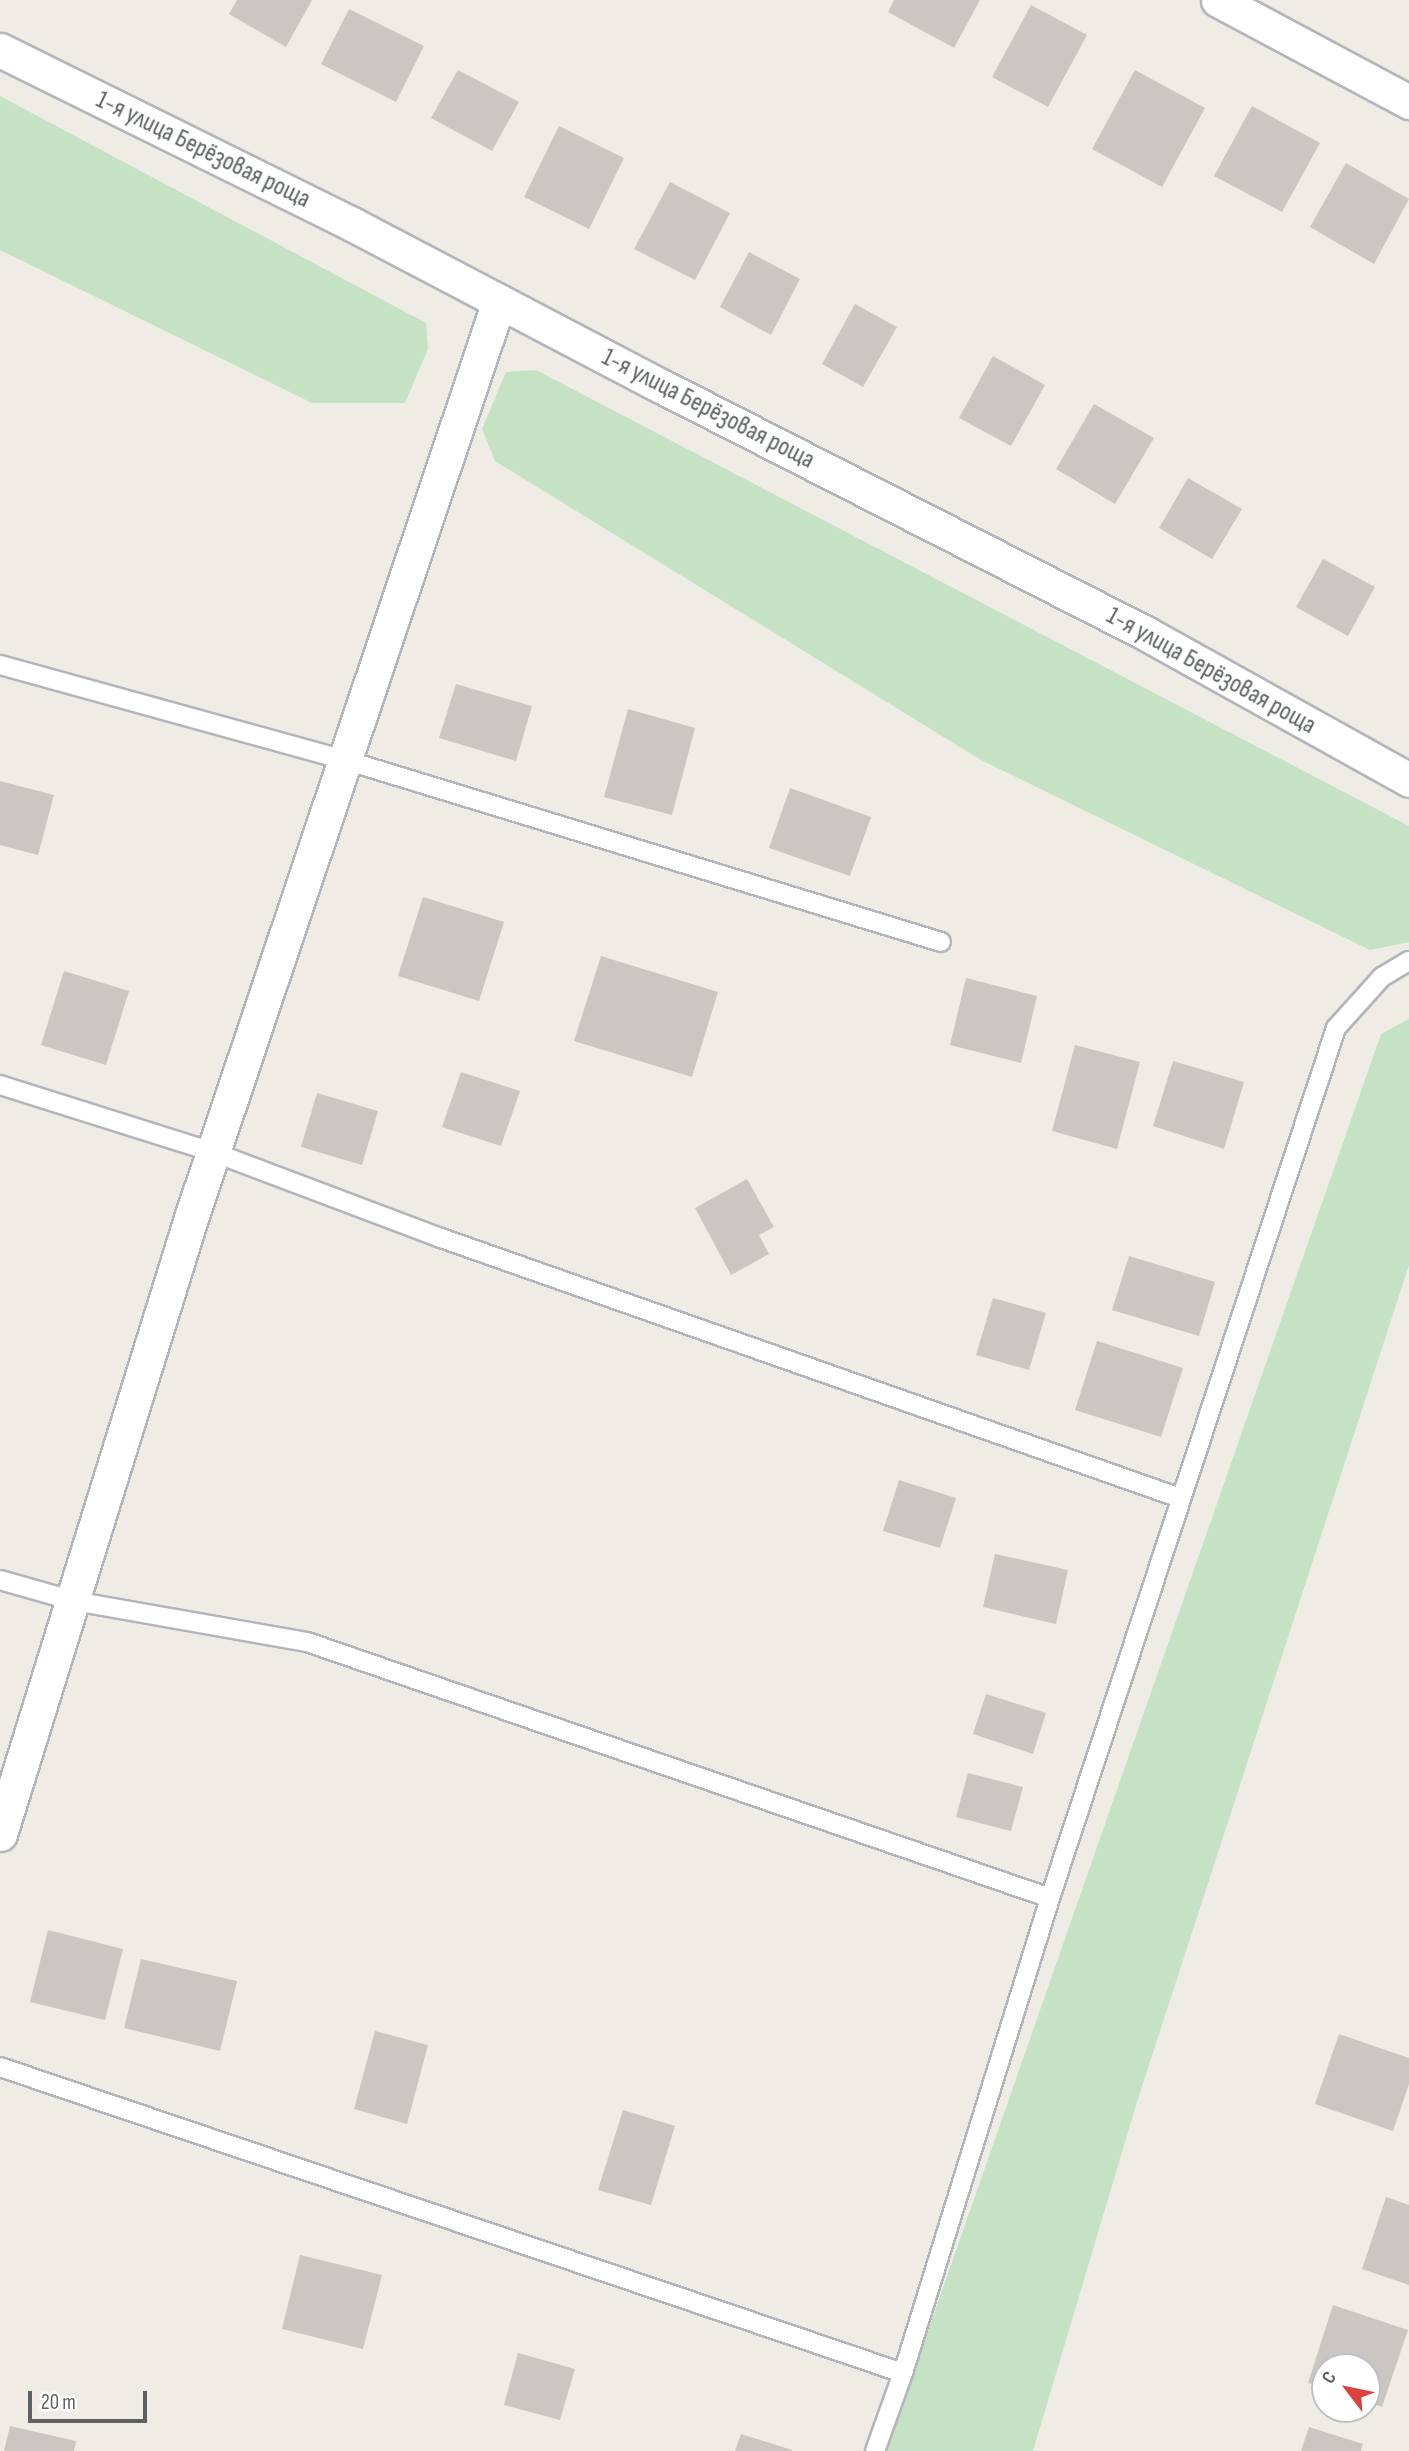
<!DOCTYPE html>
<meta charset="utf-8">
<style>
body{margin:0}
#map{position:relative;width:1409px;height:2451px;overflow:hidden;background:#eeece5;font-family:"Sofia Sans Condensed",sans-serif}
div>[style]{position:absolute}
.green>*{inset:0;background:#c5e3c4}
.building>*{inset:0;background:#cac7c2}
.roads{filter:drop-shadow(2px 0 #b2b5b9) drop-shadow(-2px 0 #b2b5b9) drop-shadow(0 2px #b2b5b9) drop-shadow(0 -2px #b2b5b9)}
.service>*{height:18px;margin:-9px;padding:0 9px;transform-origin:9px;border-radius:9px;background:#fff}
.minor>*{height:33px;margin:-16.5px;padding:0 16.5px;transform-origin:16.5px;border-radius:16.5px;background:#fff}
span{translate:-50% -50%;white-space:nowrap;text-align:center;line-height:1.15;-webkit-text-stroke:6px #fff;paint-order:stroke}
.street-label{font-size:26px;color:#5d6164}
.north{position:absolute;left:1311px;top:2353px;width:70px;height:70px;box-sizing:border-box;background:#fff;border:2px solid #bec0c1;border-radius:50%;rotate:302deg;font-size:19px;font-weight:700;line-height:28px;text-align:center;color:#5d6164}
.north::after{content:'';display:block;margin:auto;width:24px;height:32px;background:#db413e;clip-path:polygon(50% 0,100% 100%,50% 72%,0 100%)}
.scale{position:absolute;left:28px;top:2391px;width:119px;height:32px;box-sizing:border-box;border:4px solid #5d6164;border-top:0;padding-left:9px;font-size:21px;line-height:24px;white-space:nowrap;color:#5d6164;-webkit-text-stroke:5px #fff;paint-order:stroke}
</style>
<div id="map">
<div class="green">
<i style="clip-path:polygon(0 96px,426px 323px,428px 349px,405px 403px,312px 403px,0 250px)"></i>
<i style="clip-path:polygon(536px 370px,1409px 826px,1409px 942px,1370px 950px,981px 760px,495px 461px,482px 429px,506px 372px)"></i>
<i style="clip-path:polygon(1409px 1019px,1409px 1265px,1136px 2105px,1033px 2451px,886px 2451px,1381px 1034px)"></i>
</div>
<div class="building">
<i style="clip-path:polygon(237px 0,312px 0,286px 47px,229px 14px)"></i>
<i style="clip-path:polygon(894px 0,980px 0,954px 48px,888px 12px)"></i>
<i style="clip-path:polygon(1031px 5px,1087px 35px,1048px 107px,992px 77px)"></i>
<i style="clip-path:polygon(349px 9px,424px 46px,396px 102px,321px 64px)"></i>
<i style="clip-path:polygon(458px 70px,519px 102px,492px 151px,431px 118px)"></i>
<i style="clip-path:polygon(1135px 70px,1205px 108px,1162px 187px,1092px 149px)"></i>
<i style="clip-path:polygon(1252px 106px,1320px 143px,1282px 212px,1214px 176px)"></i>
<i style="clip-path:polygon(559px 126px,624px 158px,589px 229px,524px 197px)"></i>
<i style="clip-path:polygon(1346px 163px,1409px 199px,1374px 264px,1310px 227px)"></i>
<i style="clip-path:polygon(670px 182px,730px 213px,695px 280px,634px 249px)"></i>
<i style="clip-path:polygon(749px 252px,800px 279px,771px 335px,720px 307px)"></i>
<i style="clip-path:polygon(855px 304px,897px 327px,863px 387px,822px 364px)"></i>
<i style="clip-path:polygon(993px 356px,1045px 385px,1011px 446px,959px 418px)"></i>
<i style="clip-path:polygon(1094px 404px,1154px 438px,1115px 504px,1056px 469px)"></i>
<i style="clip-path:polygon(1188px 478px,1242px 509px,1212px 559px,1159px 528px)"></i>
<i style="clip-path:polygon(1323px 559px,1375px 587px,1348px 636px,1296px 607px)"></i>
<i style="clip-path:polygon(456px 684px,532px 706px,516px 761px,439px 738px)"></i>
<i style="clip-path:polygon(628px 709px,695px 728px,672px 815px,604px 797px)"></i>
<i style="clip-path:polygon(0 781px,54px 795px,38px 855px,0 845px)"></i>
<i style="clip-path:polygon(790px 788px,871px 817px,850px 876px,769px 848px)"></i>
<i style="clip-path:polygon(423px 897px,504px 922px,479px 1001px,398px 976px)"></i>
<i style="clip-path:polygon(601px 956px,718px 992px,692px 1077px,574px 1041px)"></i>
<i style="clip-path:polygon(64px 971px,129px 991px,106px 1065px,41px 1045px)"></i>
<i style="clip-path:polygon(966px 978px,1037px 996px,1021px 1063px,950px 1045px)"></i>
<i style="clip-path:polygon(1075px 1045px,1140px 1062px,1117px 1149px,1052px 1131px)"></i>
<i style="clip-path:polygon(1173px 1061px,1244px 1082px,1224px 1149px,1153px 1126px)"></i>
<i style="clip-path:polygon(461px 1072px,520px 1091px,501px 1146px,442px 1127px)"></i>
<i style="clip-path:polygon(317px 1093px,378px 1111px,362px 1165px,301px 1147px)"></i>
<i style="clip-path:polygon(747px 1179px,774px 1227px,759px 1235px,769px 1254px,731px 1275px,695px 1208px)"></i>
<i style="clip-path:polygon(1129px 1256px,1215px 1282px,1199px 1336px,1112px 1310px)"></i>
<i style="clip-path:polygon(993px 1298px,1046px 1313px,1029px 1370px,976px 1355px)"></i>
<i style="clip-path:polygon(1097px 1341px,1183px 1368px,1161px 1437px,1075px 1410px)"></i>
<i style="clip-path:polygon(899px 1480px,956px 1498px,940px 1548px,883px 1531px)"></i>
<i style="clip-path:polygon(995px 1554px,1068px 1570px,1056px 1624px,983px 1607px)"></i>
<i style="clip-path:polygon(986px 1694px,1046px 1713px,1033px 1754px,973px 1734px)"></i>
<i style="clip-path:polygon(968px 1773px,1023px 1787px,1011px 1831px,956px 1817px)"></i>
<i style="clip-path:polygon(48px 1930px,123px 1949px,105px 2020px,30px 2002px)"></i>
<i style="clip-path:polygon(141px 1959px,237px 1981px,220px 2051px,124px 2028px)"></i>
<i style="clip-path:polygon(375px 2031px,428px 2045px,407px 2124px,354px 2109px)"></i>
<i style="clip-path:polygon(1339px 2034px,1409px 2058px,1409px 2084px,1393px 2131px,1315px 2104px)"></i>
<i style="clip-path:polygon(623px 2110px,675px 2126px,651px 2205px,598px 2190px)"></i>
<i style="clip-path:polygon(1386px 2197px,1409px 2205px,1409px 2285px,1362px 2269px)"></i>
<i style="clip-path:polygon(300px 2255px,382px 2275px,363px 2349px,282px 2329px)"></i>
<i style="clip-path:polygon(1333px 2305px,1408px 2330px,1382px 2407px,1367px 2402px,1367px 2367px,1325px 2367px,1325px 2388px,1308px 2383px)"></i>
<i style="clip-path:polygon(518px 2353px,575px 2369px,560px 2420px,504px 2405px)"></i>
<i style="clip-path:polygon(10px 2426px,76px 2441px,74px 2451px,4px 2451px)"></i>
<i style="clip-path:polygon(1309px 2427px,1363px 2444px,1361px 2451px,1301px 2451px)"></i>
<i style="clip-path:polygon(741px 2434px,792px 2450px,792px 2451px,735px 2451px)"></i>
</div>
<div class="roads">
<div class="service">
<i style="left:0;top:665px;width:358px;rotate:15.4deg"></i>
<i style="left:345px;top:760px;width:623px;rotate:16.98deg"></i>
<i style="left:0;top:1085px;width:223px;rotate:17.5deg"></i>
<i style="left:213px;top:1152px;width:244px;rotate:20.7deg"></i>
<i style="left:441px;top:1238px;width:783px;rotate:19.38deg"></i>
<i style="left:0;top:1580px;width:77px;rotate:15.8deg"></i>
<i style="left:74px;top:1601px;width:237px;rotate:10deg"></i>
<i style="left:307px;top:1642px;width:786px;rotate:19.01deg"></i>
<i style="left:0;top:2067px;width:953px;rotate:18.72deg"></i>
<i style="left:875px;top:2451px;width:83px;rotate:-70.3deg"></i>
<i style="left:903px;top:2373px;width:497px;rotate:-72.8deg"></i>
<i style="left:1050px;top:1898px;width:916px;rotate:-71.8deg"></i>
<i style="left:1336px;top:1028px;width:69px;rotate:-48deg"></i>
<i style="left:1382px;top:977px;width:31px;rotate:-31deg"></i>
</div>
<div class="minor">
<i style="left:1218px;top:0;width:217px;rotate:28.1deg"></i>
<i style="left:0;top:50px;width:393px;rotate:26.3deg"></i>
<i style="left:352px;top:224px;width:349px;rotate:27.7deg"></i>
<i style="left:661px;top:386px;width:546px;rotate:27.03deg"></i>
<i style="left:1147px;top:634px;width:300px;rotate:29.1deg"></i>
<i style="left:0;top:1834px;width:645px;rotate:-72.77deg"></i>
<i style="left:191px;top:1218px;width:967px;rotate:-71.43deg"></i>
</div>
</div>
<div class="street-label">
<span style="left:203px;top:150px;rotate:26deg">1-я улица Берёзовая роща</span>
<span style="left:708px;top:409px;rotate:27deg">1-я улица Берёзовая роща</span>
<span style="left:1211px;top:671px;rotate:29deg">1-я улица Берёзовая роща</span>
</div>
<div class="north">С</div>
<div class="scale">20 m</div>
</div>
